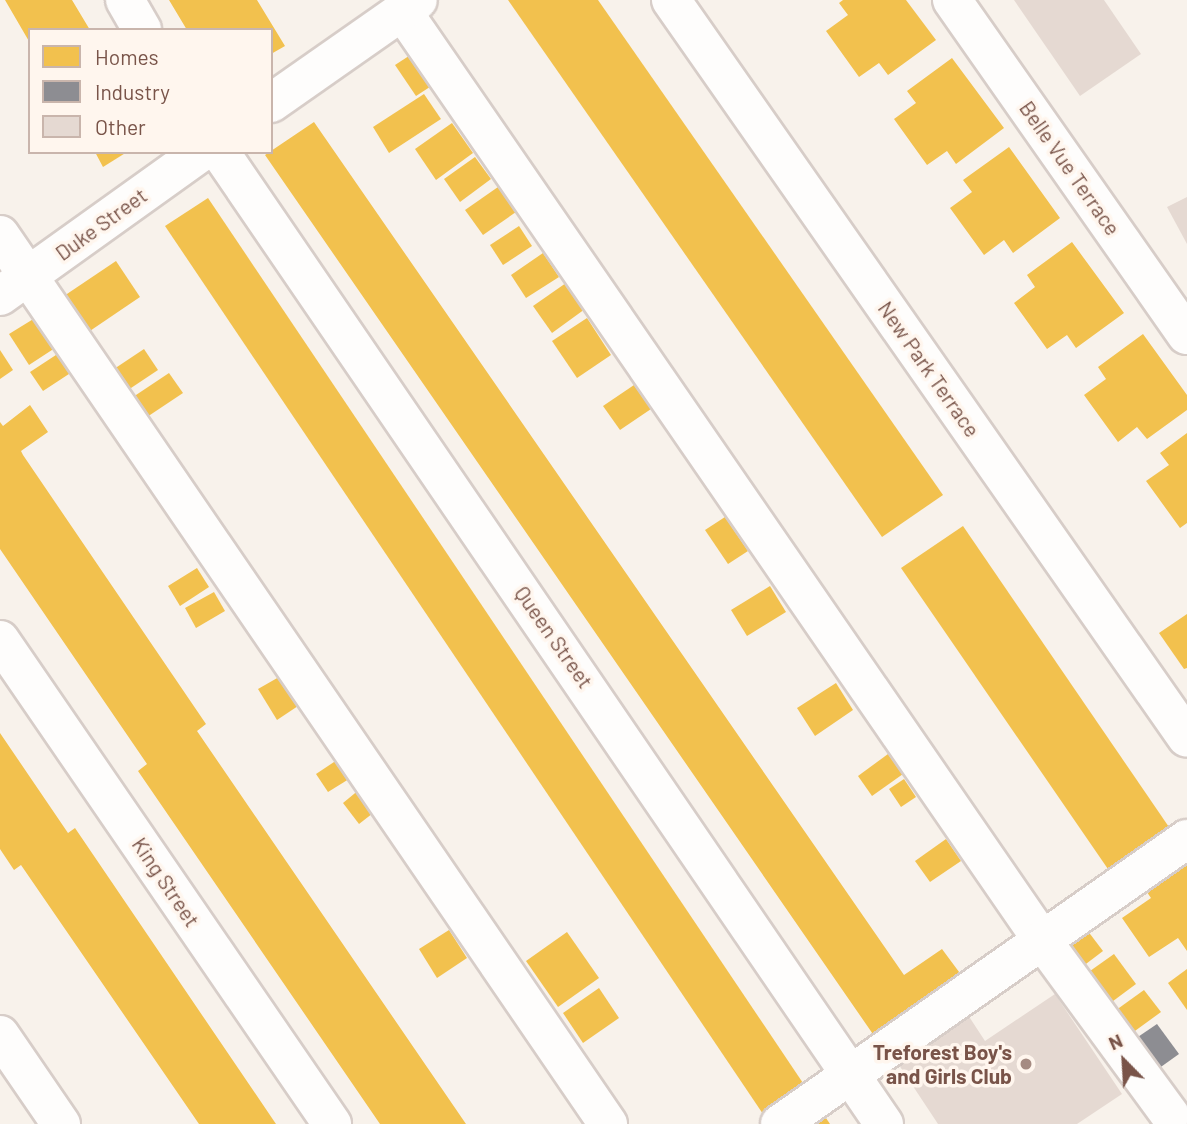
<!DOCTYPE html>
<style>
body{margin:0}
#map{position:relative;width:1187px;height:1124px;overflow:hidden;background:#f8f2eb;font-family:Barlow,sans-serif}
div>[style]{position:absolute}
.homes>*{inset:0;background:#f2c14e}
.industry>*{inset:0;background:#8d8d92}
.building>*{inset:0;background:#e5d9d2}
.roads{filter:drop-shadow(2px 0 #d7cdc8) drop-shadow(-2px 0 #d7cdc8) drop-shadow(0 2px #d7cdc8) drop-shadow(0 -2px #d7cdc8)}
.minor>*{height:38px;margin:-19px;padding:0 19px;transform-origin:19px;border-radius:19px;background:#fefdfc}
.dots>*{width:19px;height:19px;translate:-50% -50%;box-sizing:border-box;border:4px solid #fff6ee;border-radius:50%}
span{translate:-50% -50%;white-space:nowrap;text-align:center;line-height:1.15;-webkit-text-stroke:7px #fff6ee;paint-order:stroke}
.street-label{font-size:21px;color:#795449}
.poi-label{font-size:21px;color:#795449;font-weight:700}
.right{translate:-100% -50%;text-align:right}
.legend{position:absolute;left:28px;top:28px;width:245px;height:126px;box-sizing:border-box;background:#fff6ee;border:2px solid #c9b5ac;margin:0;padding:9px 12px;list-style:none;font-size:21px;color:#795449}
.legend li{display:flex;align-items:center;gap:14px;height:35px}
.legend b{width:35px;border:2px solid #c9b5ac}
.north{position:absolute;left:1089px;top:1026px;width:70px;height:70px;-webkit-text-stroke:5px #fff6ee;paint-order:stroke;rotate:336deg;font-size:19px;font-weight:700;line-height:28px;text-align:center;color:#795449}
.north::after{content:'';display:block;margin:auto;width:24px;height:32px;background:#795449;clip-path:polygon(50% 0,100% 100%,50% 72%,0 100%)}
</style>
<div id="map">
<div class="homes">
<i style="clip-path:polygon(5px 0,72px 0,90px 30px,30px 30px,30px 43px)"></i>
<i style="clip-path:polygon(169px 0,257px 0,285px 46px,271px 54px,271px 30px,187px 30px)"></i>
<i style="clip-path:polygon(508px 0,598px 0,943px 495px,882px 537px)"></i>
<i style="clip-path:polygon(843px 0,906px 0,936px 40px,888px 75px,879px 63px,859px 77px,826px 31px,848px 15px,839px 3px)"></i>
<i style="clip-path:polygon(415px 52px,436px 83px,416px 96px,395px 65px)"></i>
<i style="clip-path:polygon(952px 58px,1004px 128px,956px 164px,947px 151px,927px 165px,894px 119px,916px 103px,907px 91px)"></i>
<i style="clip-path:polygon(424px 94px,441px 119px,389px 153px,373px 127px)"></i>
<i style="clip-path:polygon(314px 122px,904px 975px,942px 949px,965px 980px,877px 1040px,265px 155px)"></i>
<i style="clip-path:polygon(452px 123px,473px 153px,436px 180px,415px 149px)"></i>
<i style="clip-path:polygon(1009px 147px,1060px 218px,1013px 253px,1004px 240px,984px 255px,950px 208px,972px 192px,963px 180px)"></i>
<i style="clip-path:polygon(95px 152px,127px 152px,103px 167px)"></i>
<i style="clip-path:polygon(475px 157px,491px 179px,460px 202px,444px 179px)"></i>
<i style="clip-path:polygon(498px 187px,516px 212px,483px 235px,465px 210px)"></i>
<i style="clip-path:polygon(208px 198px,809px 1092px,767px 1120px,165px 226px)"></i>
<i style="clip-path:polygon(519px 226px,532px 246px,503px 265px,490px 245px)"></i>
<i style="clip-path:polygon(1072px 242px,1124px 313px,1076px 348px,1067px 335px,1047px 349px,1014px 303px,1035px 287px,1027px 275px)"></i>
<i style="clip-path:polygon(543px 253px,559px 277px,526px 298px,511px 275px)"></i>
<i style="clip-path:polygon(116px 261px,140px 297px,81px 337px,58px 300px)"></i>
<i style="clip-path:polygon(566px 283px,585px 309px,552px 333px,533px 306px)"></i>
<i style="clip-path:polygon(35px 318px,55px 348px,29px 365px,9px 334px)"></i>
<i style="clip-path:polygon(587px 318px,611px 355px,577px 378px,552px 341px)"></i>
<i style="clip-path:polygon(1143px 334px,1187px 395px,1187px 410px,1147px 439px,1137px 427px,1118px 442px,1084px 395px,1106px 379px,1098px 367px)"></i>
<i style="clip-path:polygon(144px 349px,158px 370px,128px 390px,114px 369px)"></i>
<i style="clip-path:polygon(0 350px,13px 370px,0 379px)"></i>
<i style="clip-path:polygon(59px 353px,72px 372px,43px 391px,30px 372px)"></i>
<i style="clip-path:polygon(169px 373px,183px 393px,147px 417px,133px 397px)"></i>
<i style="clip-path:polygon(634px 385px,651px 409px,620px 430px,603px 406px)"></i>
<i style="clip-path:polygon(30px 405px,48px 432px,21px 451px,23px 455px,206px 724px,197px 731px,466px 1124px,380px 1124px,138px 771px,147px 764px,0 549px,0 422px,3px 426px)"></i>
<i style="clip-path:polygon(1187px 433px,1187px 523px,1180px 528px,1146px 481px,1169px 465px,1160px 453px)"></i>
<i style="clip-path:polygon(725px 517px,748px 551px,728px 564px,705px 530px)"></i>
<i style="clip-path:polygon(963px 526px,1171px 830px,1110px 872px,901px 568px)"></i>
<i style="clip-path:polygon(197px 568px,209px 587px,180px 606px,168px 586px)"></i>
<i style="clip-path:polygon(770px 586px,786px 612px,747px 636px,731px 610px)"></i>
<i style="clip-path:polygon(214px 592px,225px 611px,196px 628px,185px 608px)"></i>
<i style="clip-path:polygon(1187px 614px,1187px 668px,1184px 669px,1159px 633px)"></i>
<i style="clip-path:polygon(279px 677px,298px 706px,277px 720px,258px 689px)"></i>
<i style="clip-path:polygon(836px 683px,853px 710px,815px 736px,797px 708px)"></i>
<i style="clip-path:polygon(0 733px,68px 833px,75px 828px,276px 1124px,199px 1124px,21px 865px,14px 870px,0 849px)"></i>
<i style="clip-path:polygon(888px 754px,903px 774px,872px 796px,858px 776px)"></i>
<i style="clip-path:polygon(337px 760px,349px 779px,328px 792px,316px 774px)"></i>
<i style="clip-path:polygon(904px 779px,916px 797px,901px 807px,889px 789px)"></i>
<i style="clip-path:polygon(360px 789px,377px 810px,359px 824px,343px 803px)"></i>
<i style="clip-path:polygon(946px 839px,961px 861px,930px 882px,915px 861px)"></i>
<i style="clip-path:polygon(1187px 854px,1187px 951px,1178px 938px,1149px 957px,1122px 918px,1151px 898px,1142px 885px)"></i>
<i style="clip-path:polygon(1084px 926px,1103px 951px,1078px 970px,1059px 944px)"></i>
<i style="clip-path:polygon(449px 930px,467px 958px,437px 978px,419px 949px)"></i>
<i style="clip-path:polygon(567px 932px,599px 978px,558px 1007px,526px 961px)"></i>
<i style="clip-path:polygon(1114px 954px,1136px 984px,1105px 1007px,1083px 976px)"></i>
<i style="clip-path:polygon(1187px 969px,1187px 1010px,1168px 983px)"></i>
<i style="clip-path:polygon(599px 988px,619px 1018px,583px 1043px,563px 1013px)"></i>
<i style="clip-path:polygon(1144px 990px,1161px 1012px,1128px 1036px,1112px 1013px)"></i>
<i style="clip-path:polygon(822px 1112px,830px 1124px,804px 1124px)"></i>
</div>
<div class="industry">
<i style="clip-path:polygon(1157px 1024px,1179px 1054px,1151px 1074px,1129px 1043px)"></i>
</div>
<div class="building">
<i style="clip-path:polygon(1014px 0,1104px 0,1141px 54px,1080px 96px)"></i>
<i style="clip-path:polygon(1187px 197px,1187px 244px,1167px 207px)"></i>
<i style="clip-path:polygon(1055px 994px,1122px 1094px,1077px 1124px,938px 1124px,897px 1062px,968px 1015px,985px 1041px)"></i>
</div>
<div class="roads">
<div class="minor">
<i style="left:125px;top:0;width:34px;rotate:60deg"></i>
<i style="left:671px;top:0;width:900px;rotate:55.04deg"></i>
<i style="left:952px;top:0;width:409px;rotate:55deg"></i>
<i style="left:403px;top:12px;width:1127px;rotate:55.45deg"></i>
<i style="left:1042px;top:940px;width:217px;rotate:53.8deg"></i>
<i style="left:271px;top:103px;width:179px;rotate:-35deg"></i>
<i style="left:220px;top:152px;width:1177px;rotate:55.66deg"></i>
<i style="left:0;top:235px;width:1077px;rotate:55.63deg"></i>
<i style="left:0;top:296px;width:247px;rotate:-35.6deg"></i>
<i style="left:0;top:640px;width:587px;rotate:55.55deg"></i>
<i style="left:0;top:1035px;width:108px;rotate:55.6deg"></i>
<i style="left:780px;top:1124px;width:497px;rotate:-35deg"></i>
</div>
</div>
<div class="dots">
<i style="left:1026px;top:1064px;background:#a58b82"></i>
</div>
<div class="street-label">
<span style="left:1070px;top:168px;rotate:55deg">Belle Vue Terrace</span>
<span style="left:101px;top:224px;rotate:-36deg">Duke Street</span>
<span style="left:929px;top:369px;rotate:55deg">New Park Terrace</span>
<span style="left:554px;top:637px;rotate:55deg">Queen Street</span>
<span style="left:166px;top:882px;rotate:56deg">King Street</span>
</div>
<div class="poi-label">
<span class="right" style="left:1012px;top:1064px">Treforest Boy's<br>and Girls Club</span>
</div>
<ul class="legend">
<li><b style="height:19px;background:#f2c14e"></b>Homes</li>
<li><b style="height:19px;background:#8d8d92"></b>Industry</li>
<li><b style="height:19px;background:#e5d9d2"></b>Other</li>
</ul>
<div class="north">N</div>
</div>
